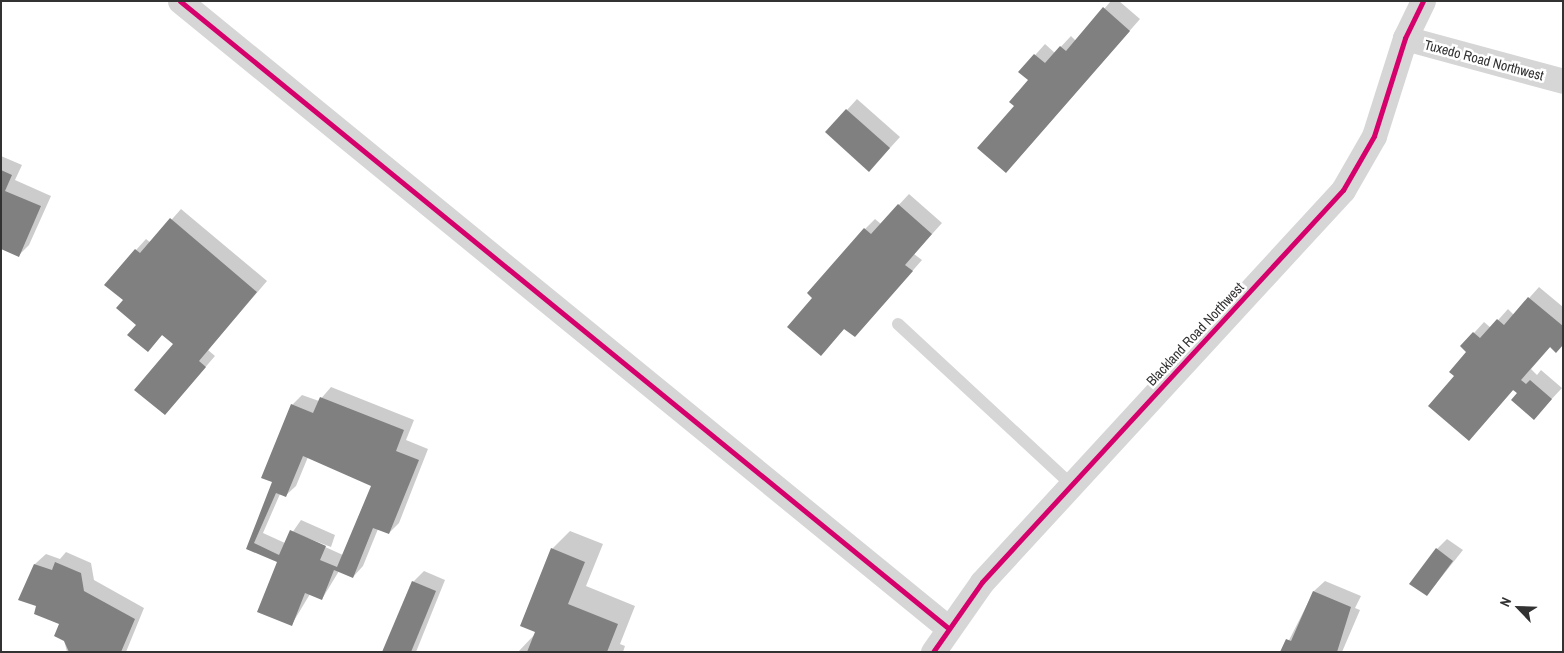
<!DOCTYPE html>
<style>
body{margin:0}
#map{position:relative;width:1564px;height:653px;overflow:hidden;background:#fff;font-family:"Archivo Narrow",sans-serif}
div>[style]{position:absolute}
.shadow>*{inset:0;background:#0003}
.building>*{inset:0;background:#808080}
.service>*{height:12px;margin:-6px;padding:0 6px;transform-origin:6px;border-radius:6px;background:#d6d6d6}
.minor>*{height:25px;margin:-12.5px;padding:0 12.5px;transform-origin:12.5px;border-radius:12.5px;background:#d6d6d6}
.cycleway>*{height:5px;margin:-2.5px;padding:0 2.5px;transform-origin:2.5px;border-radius:2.5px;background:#d6006c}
span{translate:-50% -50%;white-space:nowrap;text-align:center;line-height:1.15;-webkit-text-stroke:5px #fff;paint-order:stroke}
.street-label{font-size:14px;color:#323232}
.frame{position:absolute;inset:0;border:2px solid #323232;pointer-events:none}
.north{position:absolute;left:1494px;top:583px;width:50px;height:50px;-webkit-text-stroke:4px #fff;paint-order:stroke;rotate:294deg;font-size:14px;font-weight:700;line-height:20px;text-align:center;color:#323232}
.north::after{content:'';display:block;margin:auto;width:18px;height:22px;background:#323232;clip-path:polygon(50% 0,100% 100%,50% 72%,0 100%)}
</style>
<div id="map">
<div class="shadow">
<i style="clip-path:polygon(1111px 1px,1119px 1px,1140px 19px,1016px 161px,1016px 106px,1030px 80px,1020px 72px,1045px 44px,1055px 53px,1071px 36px,1076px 41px)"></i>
<i style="clip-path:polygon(857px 99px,900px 137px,879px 160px,847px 110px)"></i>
<i style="clip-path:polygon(1px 156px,22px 165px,15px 180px,51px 196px,29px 245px,19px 255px,1px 248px)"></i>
<i style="clip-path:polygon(909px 194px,942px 223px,914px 254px,922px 260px,865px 325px,845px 328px,821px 354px,814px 298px,865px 229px,875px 219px,881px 224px)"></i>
<i style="clip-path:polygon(181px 209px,267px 281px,208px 350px,215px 356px,165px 414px,175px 344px,163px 334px,148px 350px,125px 300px,136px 250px,146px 239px,151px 243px)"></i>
<i style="clip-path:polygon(1539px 287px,1563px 307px,1563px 345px,1551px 346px,1531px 369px,1537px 375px,1541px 370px,1562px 388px,1534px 418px,1514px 389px,1479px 429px,1456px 376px,1468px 352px,1462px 346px,1484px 322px,1491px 328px,1508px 309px,1514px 315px)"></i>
<i style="clip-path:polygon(evenodd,331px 387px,414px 420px,406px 440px,428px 449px,399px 523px,389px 533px,378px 529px,363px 566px,353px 577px,339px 571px,322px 599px,310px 594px,292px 624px,279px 561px,247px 548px,274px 482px,292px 405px,302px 395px,319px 401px,331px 387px,308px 457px,373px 485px,343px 555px,294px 533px,331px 547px,335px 535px,301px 520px,285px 543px,263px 533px,280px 494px,285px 496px,296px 486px,308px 457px)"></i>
<i style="clip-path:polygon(570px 531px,603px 544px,586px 586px,635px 606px,620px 644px,625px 646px,623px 652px,518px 652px,536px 633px,552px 549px)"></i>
<i style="clip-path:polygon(1447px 539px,1463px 550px,1427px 595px,1437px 549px)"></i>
<i style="clip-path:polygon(66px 552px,91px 563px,94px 580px,144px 608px,126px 652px,67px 652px,60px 624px,38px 605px,20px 599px,35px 564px,46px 554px,60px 559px)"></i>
<i style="clip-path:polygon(424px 571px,445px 580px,416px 652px,384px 652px,413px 582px)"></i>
<i style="clip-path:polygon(1325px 581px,1361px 596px,1355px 608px,1360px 610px,1342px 652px,1283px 652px,1314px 591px)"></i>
</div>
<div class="building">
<i style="clip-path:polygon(1103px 7px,1130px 31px,1006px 173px,977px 148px,1014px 106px,1009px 102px,1028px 80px,1018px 72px,1034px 54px,1045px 63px,1060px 46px,1066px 51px)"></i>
<i style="clip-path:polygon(846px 109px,890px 148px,869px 172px,825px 132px)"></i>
<i style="clip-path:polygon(1px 170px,12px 175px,5px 191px,41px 206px,19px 257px,1px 249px)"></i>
<i style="clip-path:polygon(898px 204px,932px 234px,905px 265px,913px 271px,855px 337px,844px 329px,821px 356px,787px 327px,812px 298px,807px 293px,864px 228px,871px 234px)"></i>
<i style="clip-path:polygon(170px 218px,257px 292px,199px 361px,206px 367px,165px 415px,134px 390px,173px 344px,162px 335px,148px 352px,127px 335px,136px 325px,116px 308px,123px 300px,104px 285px,135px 249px,140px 253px)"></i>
<i style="clip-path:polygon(1528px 297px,1563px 326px,1563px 345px,1556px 353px,1550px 347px,1521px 380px,1526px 384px,1530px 380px,1552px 399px,1534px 420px,1511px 400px,1517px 393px,1513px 390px,1469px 441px,1428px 406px,1454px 376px,1449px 372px,1466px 352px,1460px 346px,1473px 332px,1480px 338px,1497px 319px,1504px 325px)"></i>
<i style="clip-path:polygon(evenodd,320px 397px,404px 430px,396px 451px,419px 460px,389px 534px,373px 528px,353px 578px,334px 570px,322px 600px,305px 593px,292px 626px,257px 612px,277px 562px,246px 549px,272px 482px,261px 478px,291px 404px,313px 413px,320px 397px,303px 456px,371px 486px,337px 567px,320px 560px,326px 546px,290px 530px,279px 555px,254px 543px,276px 493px,286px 497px,303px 456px)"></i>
<i style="clip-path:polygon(551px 548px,585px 562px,568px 604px,618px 624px,607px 652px,527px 652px,535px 632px,520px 626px)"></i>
<i style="clip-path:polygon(1436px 548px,1453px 561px,1427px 596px,1409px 584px)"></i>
<i style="clip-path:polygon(55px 562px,81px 573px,84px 591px,135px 619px,121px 652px,69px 652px,64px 641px,54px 636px,59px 624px,34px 614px,36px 606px,18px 600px,34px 564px,52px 570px)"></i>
<i style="clip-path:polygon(412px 581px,436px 591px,411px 652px,382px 652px)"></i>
<i style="clip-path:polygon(1313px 591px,1351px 607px,1337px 652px,1280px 652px,1286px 639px,1291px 641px)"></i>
</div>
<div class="service">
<i style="left:898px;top:324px;width:237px;rotate:42.8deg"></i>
</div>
<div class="minor">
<i style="left:180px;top:1px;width:990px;rotate:39.22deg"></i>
<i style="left:1405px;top:38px;width:164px;rotate:15.2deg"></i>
<i style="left:933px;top:652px;width:85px;rotate:-55deg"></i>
<i style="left:982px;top:582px;width:533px;rotate:-47.36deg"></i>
<i style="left:1343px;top:190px;width:62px;rotate:-60.1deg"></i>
<i style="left:1374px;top:136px;width:103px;rotate:-72.4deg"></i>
<i style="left:1405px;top:38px;width:41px;rotate:-64.1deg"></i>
</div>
<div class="cycleway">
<i style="left:180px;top:1px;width:990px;rotate:39.22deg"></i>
<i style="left:933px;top:652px;width:85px;rotate:-55deg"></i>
<i style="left:982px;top:582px;width:533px;rotate:-47.36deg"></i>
<i style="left:1343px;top:190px;width:62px;rotate:-60.1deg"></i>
<i style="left:1374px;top:136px;width:103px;rotate:-72.4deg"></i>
<i style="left:1405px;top:38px;width:41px;rotate:-64.1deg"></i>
</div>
<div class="street-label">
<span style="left:1484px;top:60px;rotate:15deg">Tuxedo Road Northwest</span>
<span style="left:1195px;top:334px;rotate:-47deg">Blackland Road Northwest</span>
</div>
<div class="frame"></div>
<div class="north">N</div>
</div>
